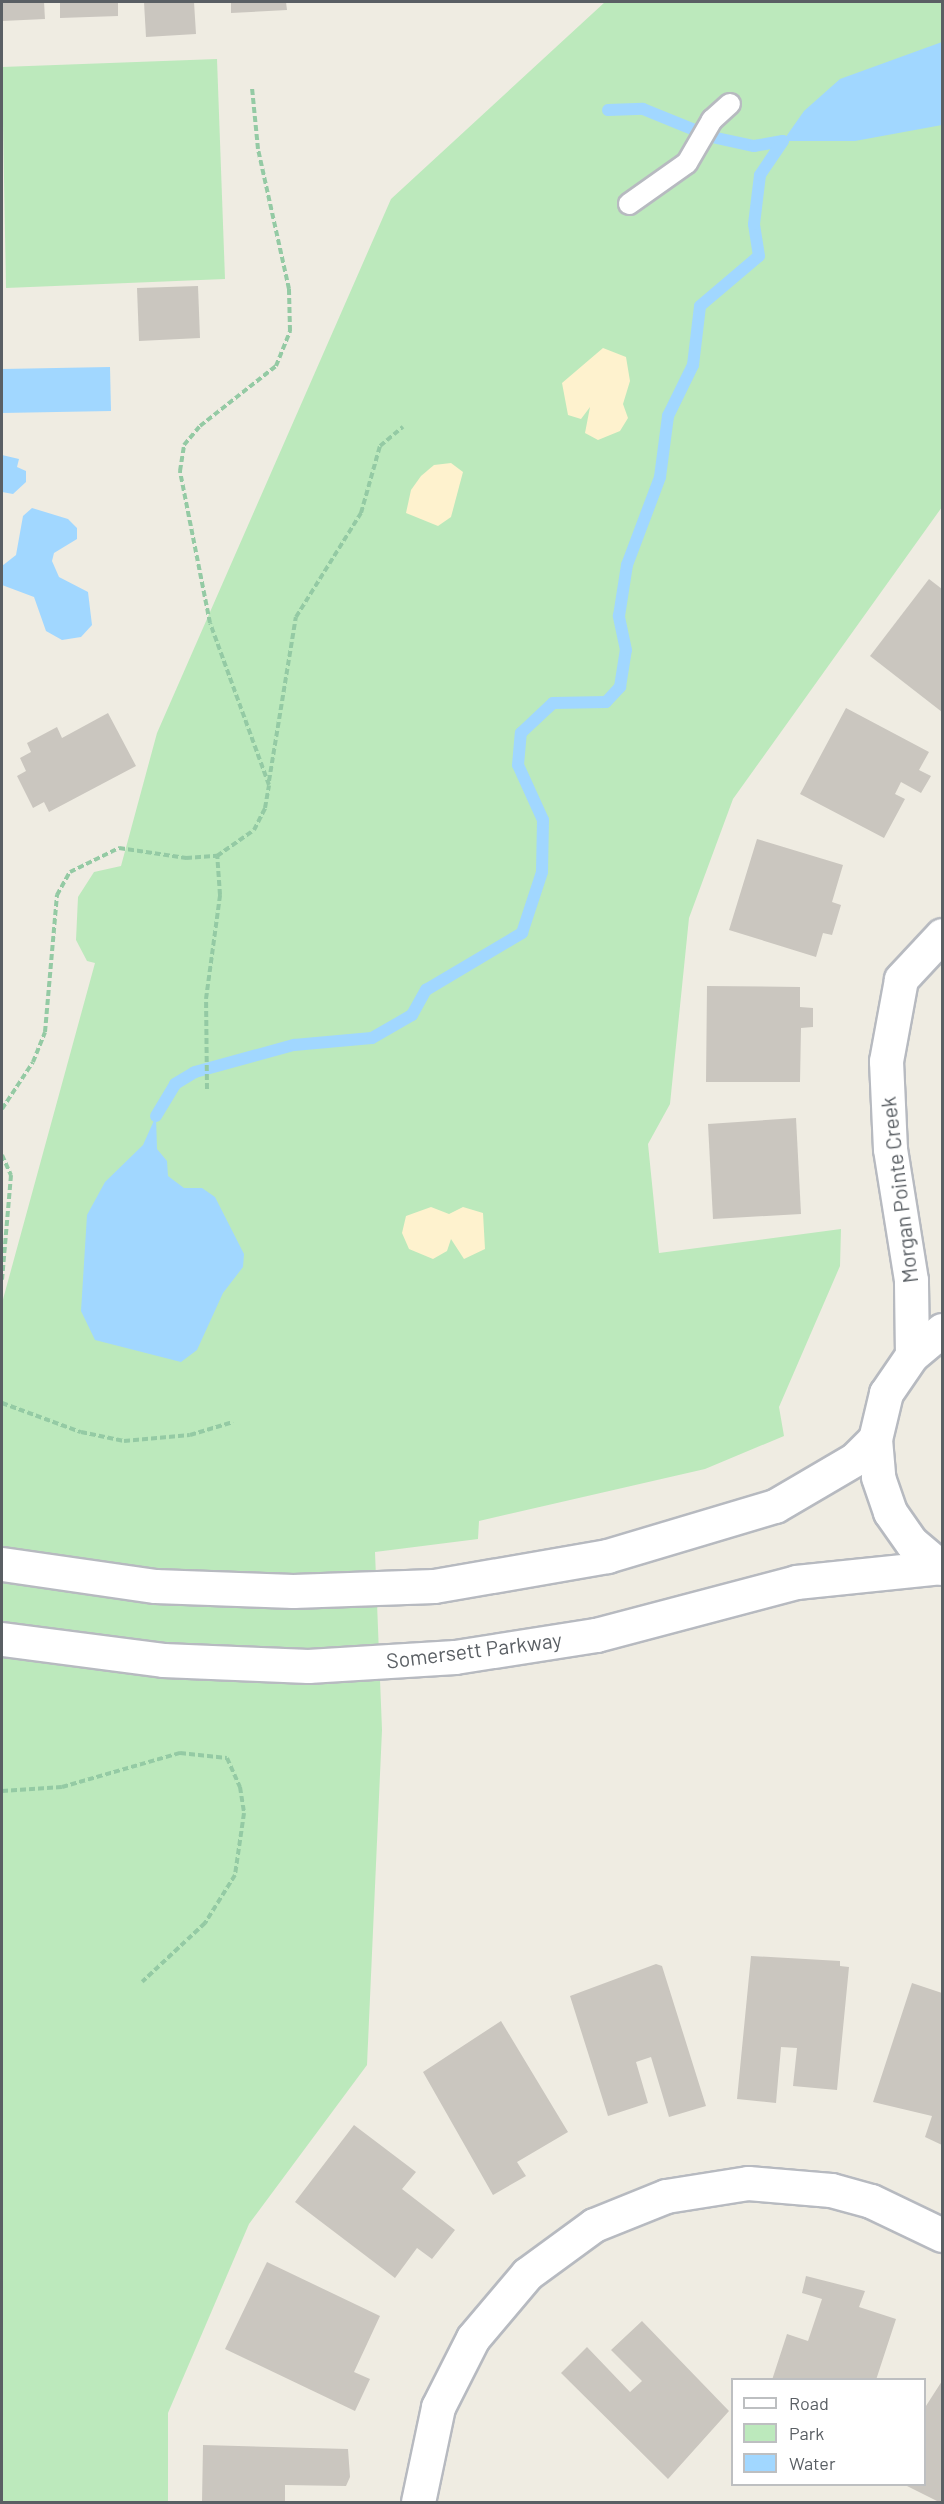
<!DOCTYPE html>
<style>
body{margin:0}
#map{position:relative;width:944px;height:2504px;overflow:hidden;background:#efece2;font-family:Barlow,sans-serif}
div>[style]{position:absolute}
.green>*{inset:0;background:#bce9bc}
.sand>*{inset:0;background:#fef2ce}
.water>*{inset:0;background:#a1d7ff}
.stream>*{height:12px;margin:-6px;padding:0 6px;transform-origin:6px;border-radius:6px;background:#a1d7ff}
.building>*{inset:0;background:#cac6bf}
.path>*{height:4px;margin-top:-2px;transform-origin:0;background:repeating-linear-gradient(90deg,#94caa4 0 6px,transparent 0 9px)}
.roads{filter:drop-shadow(2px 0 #b7bac0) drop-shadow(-2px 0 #b7bac0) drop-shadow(0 2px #b7bac0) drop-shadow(0 -2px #b7bac0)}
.lane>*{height:20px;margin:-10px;padding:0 10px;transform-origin:10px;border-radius:10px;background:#fff}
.street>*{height:33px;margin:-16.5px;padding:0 16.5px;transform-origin:16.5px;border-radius:16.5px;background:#fff}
.secondary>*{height:33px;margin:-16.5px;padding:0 16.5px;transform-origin:16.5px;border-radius:16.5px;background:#fff}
span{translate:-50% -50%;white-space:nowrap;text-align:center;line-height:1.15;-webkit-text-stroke:4.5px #fff;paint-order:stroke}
.street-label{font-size:21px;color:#5a5f64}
.frame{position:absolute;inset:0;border:3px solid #5a5f64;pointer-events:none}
.legend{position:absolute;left:731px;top:2378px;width:195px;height:108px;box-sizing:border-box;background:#fff;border:2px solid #bdbfc1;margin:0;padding:8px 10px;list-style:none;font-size:18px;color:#5a5f64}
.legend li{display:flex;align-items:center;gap:12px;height:30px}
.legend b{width:30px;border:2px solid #bdbfc1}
</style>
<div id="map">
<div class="green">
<i style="clip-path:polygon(605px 2px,942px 2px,942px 507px,733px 799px,689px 918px,670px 1104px,648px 1144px,659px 1253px,841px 1229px,840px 1266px,779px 1407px,784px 1436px,705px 1469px,479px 1521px,478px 1539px,375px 1552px,382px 1730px,367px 2065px,249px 2224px,168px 2413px,168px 2502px,2px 2502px,2px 1303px,95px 963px,87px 961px,76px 940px,78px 897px,94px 872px,121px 866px,157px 733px,391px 199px)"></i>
<i style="clip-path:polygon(217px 59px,225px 279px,6px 288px,2px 67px)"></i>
</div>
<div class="sand">
<i style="clip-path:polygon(603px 348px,626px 357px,630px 381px,623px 404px,628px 418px,620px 431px,598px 440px,585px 433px,590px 407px,581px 419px,568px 415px,562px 383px)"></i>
<i style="clip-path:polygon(451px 463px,463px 472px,451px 517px,438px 526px,406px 513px,411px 490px,421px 476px,434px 465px)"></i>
<i style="clip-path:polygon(431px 1207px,449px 1214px,463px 1207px,483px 1213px,485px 1249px,464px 1259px,451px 1239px,447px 1251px,433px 1259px,409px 1249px,402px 1233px,406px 1216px)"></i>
</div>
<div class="water">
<i style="clip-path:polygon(942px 42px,942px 125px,855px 141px,783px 141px,804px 111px,840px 79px)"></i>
<i style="clip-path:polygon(110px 367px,111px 411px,2px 413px,2px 369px)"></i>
<i style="clip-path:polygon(2px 455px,19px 459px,17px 467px,26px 471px,26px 482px,13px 494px,2px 492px)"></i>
<i style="clip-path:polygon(32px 508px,68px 519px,77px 528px,77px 539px,54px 553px,52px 561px,59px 577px,88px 592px,92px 625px,81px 637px,62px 640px,46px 631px,34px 597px,2px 585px,2px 566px,16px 555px,23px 516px)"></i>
<i style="clip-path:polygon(156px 1116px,157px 1149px,167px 1161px,168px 1176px,184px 1188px,202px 1188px,215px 1197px,244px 1254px,243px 1267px,223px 1293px,197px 1350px,181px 1362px,95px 1340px,81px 1311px,87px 1215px,105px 1182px,143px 1145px)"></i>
</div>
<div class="stream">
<i style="left:608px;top:110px;width:35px;rotate:-2deg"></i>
<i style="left:643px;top:109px;width:74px;rotate:22.1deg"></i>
<i style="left:712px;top:137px;width:43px;rotate:12.1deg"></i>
<i style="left:754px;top:146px;width:29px;rotate:-10deg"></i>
<i style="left:156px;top:1116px;width:37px;rotate:-59deg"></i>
<i style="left:175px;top:1084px;width:23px;rotate:-31deg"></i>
<i style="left:195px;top:1072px;width:103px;rotate:-15.3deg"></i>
<i style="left:294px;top:1045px;width:78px;rotate:-5.1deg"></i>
<i style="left:372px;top:1038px;width:46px;rotate:-29.9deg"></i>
<i style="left:412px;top:1015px;width:29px;rotate:-61deg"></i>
<i style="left:426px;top:990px;width:112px;rotate:-30.7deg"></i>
<i style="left:522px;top:933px;width:64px;rotate:-71.8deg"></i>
<i style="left:542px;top:872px;width:52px;rotate:-88.9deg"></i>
<i style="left:543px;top:820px;width:60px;rotate:-114.4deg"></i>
<i style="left:518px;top:765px;width:32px;rotate:-85deg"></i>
<i style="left:521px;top:733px;width:44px;rotate:-43.2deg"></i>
<i style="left:553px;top:703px;width:53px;rotate:-1.1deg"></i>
<i style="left:606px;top:702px;width:21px;rotate:-47deg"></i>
<i style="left:620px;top:687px;width:37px;rotate:-81deg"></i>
<i style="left:626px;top:650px;width:35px;rotate:-102deg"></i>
<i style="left:619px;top:616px;width:52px;rotate:-81.1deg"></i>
<i style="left:627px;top:565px;width:94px;rotate:-69.4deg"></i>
<i style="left:660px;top:477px;width:62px;rotate:-82.5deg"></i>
<i style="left:668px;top:416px;width:57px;rotate:-63.9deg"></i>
<i style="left:693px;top:365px;width:59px;rotate:-83.2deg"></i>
<i style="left:700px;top:306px;width:77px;rotate:-40.3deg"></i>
<i style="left:759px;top:256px;width:32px;rotate:-99deg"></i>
<i style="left:754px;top:224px;width:49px;rotate:-83deg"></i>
<i style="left:760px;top:175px;width:41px;rotate:-55.9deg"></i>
</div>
<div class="building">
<i style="clip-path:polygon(2px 2px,44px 2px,45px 19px,2px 21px)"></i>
<i style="clip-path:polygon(60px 2px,118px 2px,118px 16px,60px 18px)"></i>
<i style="clip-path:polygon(144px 2px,194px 2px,196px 34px,146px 37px)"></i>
<i style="clip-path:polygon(231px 2px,286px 2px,287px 10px,231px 13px)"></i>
<i style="clip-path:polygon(198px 286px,200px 338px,139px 341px,137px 288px)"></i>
<i style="clip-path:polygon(929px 579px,942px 589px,942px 712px,870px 656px)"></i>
<i style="clip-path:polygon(846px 708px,929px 752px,919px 770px,931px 776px,921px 793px,901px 782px,895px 794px,905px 799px,884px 838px,800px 794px)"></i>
<i style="clip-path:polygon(108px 713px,136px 766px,49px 812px,44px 802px,33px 808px,17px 776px,26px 771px,20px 758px,31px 752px,27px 743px,57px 727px,62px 738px)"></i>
<i style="clip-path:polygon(757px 839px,843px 865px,832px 902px,841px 905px,832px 935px,823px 933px,816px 957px,729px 930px)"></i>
<i style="clip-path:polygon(707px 986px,800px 987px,800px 1007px,813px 1008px,813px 1027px,801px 1028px,800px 1082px,706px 1082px)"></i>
<i style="clip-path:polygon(796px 1118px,801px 1214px,713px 1219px,708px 1124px)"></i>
<i style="clip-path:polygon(751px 1956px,840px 1961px,840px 1966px,849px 1967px,837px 2090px,793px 2086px,797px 2048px,781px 2047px,776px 2103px,737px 2099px)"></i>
<i style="clip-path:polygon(656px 1964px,662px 1966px,706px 2106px,669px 2117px,651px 2057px,636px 2062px,648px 2103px,608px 2116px,570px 1996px)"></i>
<i style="clip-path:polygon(912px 1983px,942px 1993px,942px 2145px,925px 2137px,932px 2116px,873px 2102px)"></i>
<i style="clip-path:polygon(501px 2021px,568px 2132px,517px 2162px,526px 2176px,493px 2195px,423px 2072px)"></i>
<i style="clip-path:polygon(354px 2125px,416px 2172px,402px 2189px,455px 2230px,432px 2259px,417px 2248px,395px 2278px,295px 2202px)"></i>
<i style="clip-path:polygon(267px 2262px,380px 2316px,354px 2372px,370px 2379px,355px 2411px,225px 2349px)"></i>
<i style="clip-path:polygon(806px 2276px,865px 2291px,859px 2307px,896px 2319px,876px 2380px,772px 2380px,787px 2334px,808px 2341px,822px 2299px,802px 2293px)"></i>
<i style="clip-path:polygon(642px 2321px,729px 2411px,668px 2479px,561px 2373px,587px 2347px,630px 2392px,642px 2381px,611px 2350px)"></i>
<i style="clip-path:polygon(942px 2381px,942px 2502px,939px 2502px,903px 2484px,924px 2484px,924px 2409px)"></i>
<i style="clip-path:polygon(203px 2445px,348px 2449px,350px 2477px,346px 2486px,285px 2485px,285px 2502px,202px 2502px)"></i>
</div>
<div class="path">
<i style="left:269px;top:781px;width:166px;rotate:-80.7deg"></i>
<i style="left:296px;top:617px;width:123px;rotate:-58deg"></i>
<i style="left:361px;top:513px;width:70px;rotate:-74.2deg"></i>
<i style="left:380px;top:446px;width:30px;rotate:-40deg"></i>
<i style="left:207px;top:1089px;width:90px;rotate:-90.6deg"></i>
<i style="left:206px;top:999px;width:105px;rotate:-82.3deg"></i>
<i style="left:220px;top:895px;width:39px;rotate:-94deg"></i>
<i style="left:2px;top:1109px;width:56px;rotate:-56.6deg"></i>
<i style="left:33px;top:1062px;width:32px;rotate:-68deg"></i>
<i style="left:45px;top:1032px;width:138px;rotate:-85deg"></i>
<i style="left:57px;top:895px;width:26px;rotate:-61deg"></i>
<i style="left:70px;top:872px;width:55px;rotate:-26.1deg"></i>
<i style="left:119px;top:848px;width:68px;rotate:8.5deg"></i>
<i style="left:186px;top:858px;width:31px;rotate:-4deg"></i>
<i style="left:217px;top:856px;width:45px;rotate:-35.1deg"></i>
<i style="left:254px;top:830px;width:25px;rotate:-63deg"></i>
<i style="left:265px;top:808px;width:23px;rotate:-80deg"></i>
<i style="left:269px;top:785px;width:172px;rotate:-110deg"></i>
<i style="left:210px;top:623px;width:155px;rotate:-101.2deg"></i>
<i style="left:180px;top:471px;width:26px;rotate:-81deg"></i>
<i style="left:184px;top:445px;width:25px;rotate:-50deg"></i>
<i style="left:200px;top:426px;width:97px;rotate:-38.3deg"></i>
<i style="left:276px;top:366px;width:38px;rotate:-68deg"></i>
<i style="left:290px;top:331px;width:42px;rotate:-91.4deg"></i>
<i style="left:289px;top:289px;width:143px;rotate:-102.5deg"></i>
<i style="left:258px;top:149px;width:61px;rotate:-95.6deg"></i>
<i style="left:2px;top:1155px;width:22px;rotate:66deg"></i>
<i style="left:11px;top:1175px;width:105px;rotate:94.9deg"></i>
<i style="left:2px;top:1403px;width:84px;rotate:20.2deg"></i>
<i style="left:81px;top:1432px;width:44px;rotate:11.8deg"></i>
<i style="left:124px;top:1441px;width:66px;rotate:-5.2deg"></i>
<i style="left:190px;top:1435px;width:45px;rotate:-16.8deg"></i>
<i style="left:2px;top:1791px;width:60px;rotate:-3.8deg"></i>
<i style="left:62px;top:1787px;width:123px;rotate:-16.1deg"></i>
<i style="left:180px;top:1753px;width:47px;rotate:6.1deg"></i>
<i style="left:227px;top:1758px;width:32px;rotate:66deg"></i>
<i style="left:240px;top:1787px;width:26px;rotate:81deg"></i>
<i style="left:244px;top:1813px;width:63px;rotate:98.3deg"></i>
<i style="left:235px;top:1875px;width:57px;rotate:122deg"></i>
<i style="left:205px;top:1923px;width:86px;rotate:136.9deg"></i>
</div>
<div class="roads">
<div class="lane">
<i style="left:629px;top:204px;width:71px;rotate:-35.3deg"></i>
<i style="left:687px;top:163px;width:50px;rotate:-59.8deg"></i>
<i style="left:712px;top:120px;width:24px;rotate:-42deg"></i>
</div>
<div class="street">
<i style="left:912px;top:1355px;width:75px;rotate:-90.8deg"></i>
<i style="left:911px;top:1280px;width:133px;rotate:-99.1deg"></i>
<i style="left:890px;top:1149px;width:88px;rotate:-92.6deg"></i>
<i style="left:886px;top:1061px;width:83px;rotate:-79.6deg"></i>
<i style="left:901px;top:979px;width:60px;rotate:-47deg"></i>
<i style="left:418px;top:2502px;width:97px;rotate:-78.1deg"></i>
<i style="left:438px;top:2407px;width:77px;rotate:-63.1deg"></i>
<i style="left:473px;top:2338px;width:84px;rotate:-49.8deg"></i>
<i style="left:527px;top:2274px;width:83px;rotate:-36.2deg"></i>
<i style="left:594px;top:2225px;width:78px;rotate:-21.9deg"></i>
<i style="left:666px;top:2196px;width:83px;rotate:-9deg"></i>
<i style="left:748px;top:2183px;width:83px;rotate:4.8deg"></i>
<i style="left:831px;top:2190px;width:41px;rotate:15.4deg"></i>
<i style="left:871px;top:2201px;width:79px;rotate:25.6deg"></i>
</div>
<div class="secondary">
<i style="left:942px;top:1330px;width:39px;rotate:140deg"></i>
<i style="left:912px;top:1355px;width:46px;rotate:124.4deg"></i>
<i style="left:886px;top:1393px;width:47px;rotate:103.4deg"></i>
<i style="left:875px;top:1439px;width:38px;rotate:85deg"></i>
<i style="left:878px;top:1477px;width:37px;rotate:71deg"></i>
<i style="left:890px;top:1512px;width:38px;rotate:55deg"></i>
<i style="left:912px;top:1543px;width:39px;rotate:40deg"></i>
<i style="left:2px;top:1564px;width:155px;rotate:8.2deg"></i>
<i style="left:155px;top:1586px;width:138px;rotate:2.1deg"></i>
<i style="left:293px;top:1591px;width:141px;rotate:-2deg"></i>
<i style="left:434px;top:1586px;width:176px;rotate:-9.8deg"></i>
<i style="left:607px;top:1556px;width:175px;rotate:-16.6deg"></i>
<i style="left:775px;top:1506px;width:93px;rotate:-30.4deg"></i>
<i style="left:855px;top:1459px;width:28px;rotate:-45deg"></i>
<i style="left:2px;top:1639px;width:162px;rotate:7.4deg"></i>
<i style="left:163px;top:1660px;width:145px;rotate:2.4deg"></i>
<i style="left:308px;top:1666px;width:147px;rotate:-3.5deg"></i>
<i style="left:455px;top:1657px;width:143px;rotate:-8.9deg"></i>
<i style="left:596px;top:1635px;width:207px;rotate:-14.8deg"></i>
<i style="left:796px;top:1582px;width:146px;rotate:-5.9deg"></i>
</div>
</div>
<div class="street-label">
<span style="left:899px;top:1190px;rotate:-97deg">Morgan Pointe Creek</span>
<span style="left:474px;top:1650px;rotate:-7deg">Somersett Parkway</span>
</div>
<div class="frame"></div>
<ul class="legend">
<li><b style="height:8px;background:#fff"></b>Road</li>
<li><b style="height:16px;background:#bce9bc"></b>Park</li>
<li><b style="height:16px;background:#a1d7ff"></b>Water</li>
</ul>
</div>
